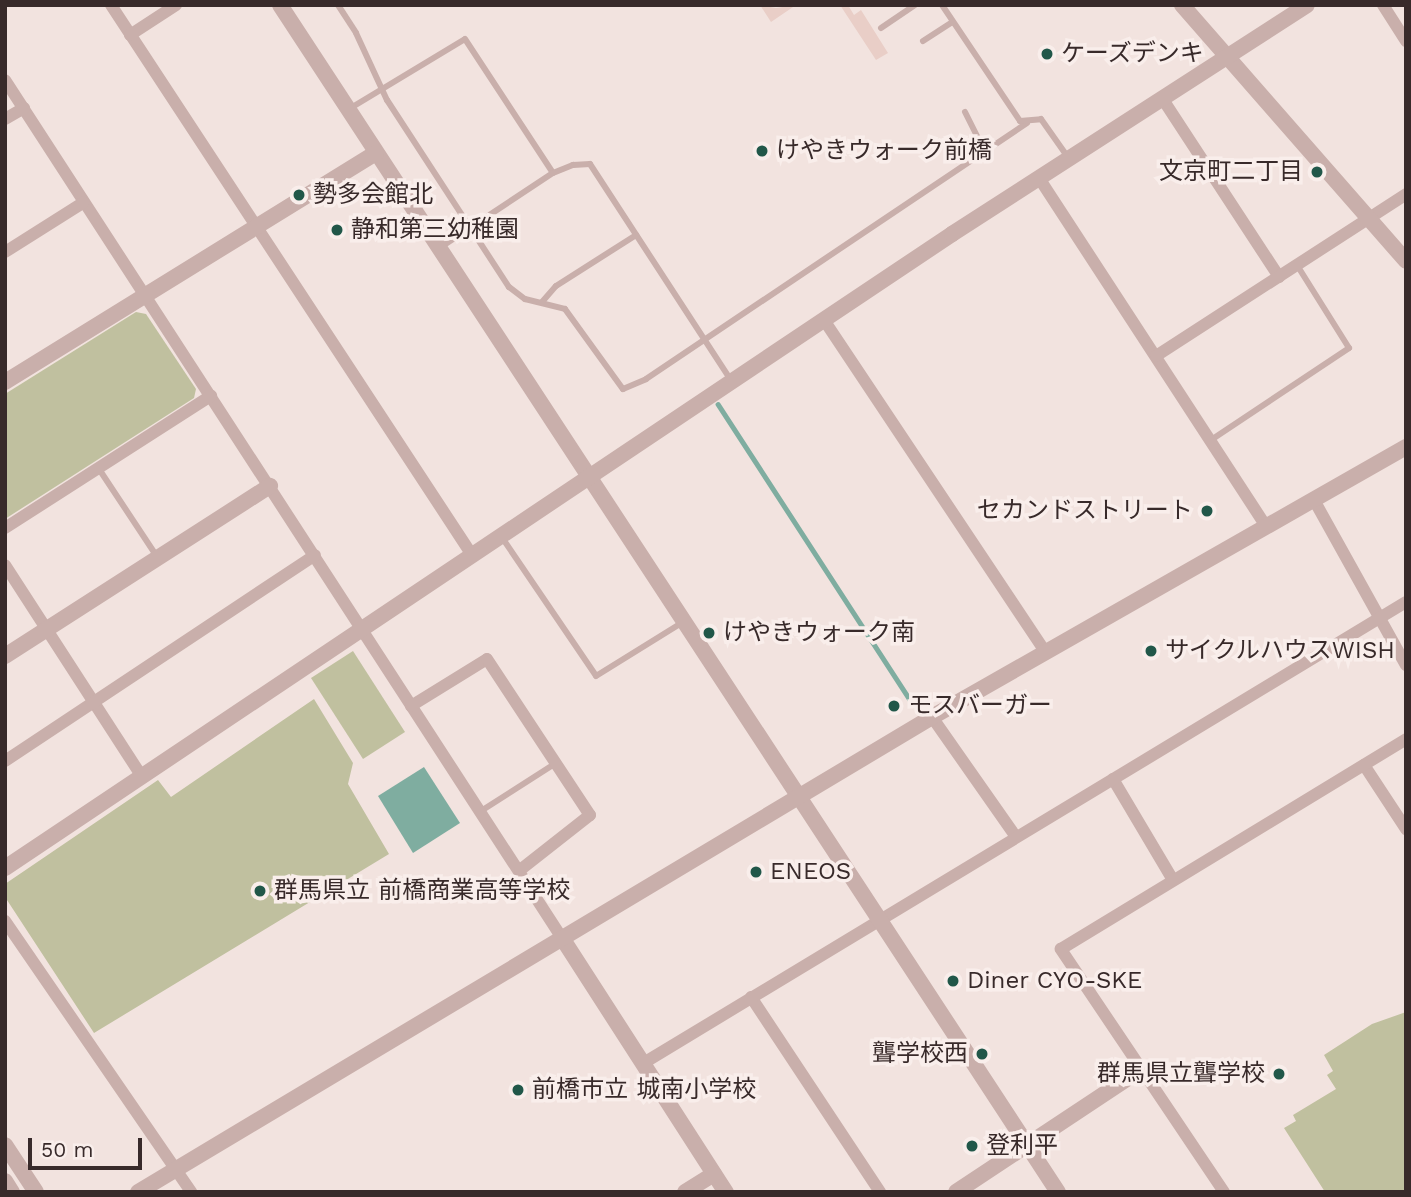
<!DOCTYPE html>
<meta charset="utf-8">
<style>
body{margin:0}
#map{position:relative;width:1411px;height:1197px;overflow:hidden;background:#f2e3df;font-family:"Work Sans","Noto Sans JP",sans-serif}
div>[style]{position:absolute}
.green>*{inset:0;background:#c0c09f}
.plaza>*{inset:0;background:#e9cec7}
.water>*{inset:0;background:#7fada0}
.stream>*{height:4.5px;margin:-2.25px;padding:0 2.25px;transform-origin:2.25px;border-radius:2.25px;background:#7fada0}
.service>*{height:6px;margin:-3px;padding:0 3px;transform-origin:3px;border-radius:3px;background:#c9afab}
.minor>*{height:12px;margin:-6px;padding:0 6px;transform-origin:6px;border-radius:6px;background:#c9afab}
.tertiary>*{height:16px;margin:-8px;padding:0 8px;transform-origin:8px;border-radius:8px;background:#c9afab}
.dots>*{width:19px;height:19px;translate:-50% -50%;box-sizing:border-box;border:4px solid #f9eeeb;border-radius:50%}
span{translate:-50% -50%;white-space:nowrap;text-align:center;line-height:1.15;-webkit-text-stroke:7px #f9eeeb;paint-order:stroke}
.poi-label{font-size:24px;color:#382a2a}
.left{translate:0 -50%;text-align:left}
.right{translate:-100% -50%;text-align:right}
.frame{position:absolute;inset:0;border:7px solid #382a2a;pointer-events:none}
.scale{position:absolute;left:28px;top:1138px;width:114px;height:32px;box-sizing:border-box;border:4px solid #382a2a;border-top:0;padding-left:9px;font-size:21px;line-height:24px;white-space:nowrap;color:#382a2a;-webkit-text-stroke:5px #f9eeeb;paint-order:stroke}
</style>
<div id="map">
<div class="green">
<i style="clip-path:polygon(136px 312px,146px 314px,196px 389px,194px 398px,5px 519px,5px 394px)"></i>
<i style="clip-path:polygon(353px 651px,405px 732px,363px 759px,311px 678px)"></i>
<i style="clip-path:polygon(314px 699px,353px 763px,348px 784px,389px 854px,94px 1033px,5px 897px,5px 884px,158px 780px,171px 797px)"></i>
<i style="clip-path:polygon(1406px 1012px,1406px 1192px,1325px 1192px,1284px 1128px,1296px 1121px,1293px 1115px,1336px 1089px,1327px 1075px,1333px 1071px,1324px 1055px,1372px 1024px)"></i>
</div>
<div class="plaza">
<i style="clip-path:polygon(760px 5px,776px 8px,796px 5px,771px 22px)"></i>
<i style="clip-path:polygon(840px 5px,848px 5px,854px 15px,861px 10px,888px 53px,876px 60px)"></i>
</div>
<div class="water">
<i style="clip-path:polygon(424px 767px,460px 823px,413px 853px,378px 796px)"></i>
</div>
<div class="stream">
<i style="left:718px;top:404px;width:358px;rotate:57deg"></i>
</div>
<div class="service">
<i style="left:338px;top:5px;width:33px;rotate:57deg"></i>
<i style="left:356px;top:33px;width:74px;rotate:65.2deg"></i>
<i style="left:387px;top:100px;width:223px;rotate:56.9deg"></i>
<i style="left:509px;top:287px;width:20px;rotate:37deg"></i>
<i style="left:525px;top:299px;width:41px;rotate:14deg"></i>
<i style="left:565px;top:309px;width:99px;rotate:54.1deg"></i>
<i style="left:623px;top:389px;width:25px;rotate:-23deg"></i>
<i style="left:646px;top:379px;width:459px;rotate:-33.9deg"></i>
<i style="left:942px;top:5px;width:140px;rotate:56.1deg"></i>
<i style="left:1020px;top:121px;width:21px;rotate:-5deg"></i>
<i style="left:1041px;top:119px;width:45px;rotate:54.9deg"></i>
<i style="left:881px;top:28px;width:41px;rotate:-34.1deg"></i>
<i style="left:923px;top:41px;width:35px;rotate:-33deg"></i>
<i style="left:349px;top:109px;width:135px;rotate:-31.1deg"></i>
<i style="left:465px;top:39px;width:160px;rotate:56.7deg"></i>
<i style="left:965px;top:112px;width:45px;rotate:63.4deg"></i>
<i style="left:441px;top:247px;width:134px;rotate:-33.5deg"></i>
<i style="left:553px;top:173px;width:22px;rotate:-22deg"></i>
<i style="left:573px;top:165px;width:17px;rotate:-3deg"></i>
<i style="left:590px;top:164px;width:258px;rotate:56.9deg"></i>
<i style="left:542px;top:302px;width:21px;rotate:-49deg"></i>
<i style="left:556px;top:286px;width:95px;rotate:-32.5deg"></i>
<i style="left:1211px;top:440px;width:166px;rotate:-33.7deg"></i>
<i style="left:1349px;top:348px;width:98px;rotate:-122.1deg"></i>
<i style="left:99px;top:469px;width:107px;rotate:56.5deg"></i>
<i style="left:501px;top:536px;width:169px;rotate:55.8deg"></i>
<i style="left:596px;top:676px;width:102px;rotate:-31.8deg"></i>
<i style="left:481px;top:811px;width:89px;rotate:-32.6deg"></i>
</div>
<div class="minor">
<i style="left:111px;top:5px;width:658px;rotate:56.72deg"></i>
<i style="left:1383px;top:5px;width:43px;rotate:57.4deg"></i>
<i style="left:130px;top:35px;width:55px;rotate:-33.1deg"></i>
<i style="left:5px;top:80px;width:1027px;rotate:57.01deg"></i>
<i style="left:1162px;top:98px;width:214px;rotate:56.8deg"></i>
<i style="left:5px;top:119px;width:22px;rotate:-30deg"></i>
<i style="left:1039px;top:178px;width:415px;rotate:56.9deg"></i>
<i style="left:5px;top:252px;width:93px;rotate:-32.3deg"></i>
<i style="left:824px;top:320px;width:400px;rotate:56.3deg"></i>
<i style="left:1156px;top:356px;width:298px;rotate:-32.9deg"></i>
<i style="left:1314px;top:500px;width:189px;rotate:60.9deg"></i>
<i style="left:5px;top:528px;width:245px;rotate:-32.7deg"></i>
<i style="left:5px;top:565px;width:252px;rotate:57.1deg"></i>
<i style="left:411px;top:706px;width:89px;rotate:-31.7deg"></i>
<i style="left:487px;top:659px;width:187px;rotate:56.6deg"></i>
<i style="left:590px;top:815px;width:89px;rotate:141.8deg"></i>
<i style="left:932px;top:717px;width:146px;rotate:55deg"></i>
<i style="left:5px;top:761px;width:372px;rotate:-33.6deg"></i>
<i style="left:1364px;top:765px;width:77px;rotate:56.7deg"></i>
<i style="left:1113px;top:779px;width:117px;rotate:59.3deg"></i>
<i style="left:5px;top:921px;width:329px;rotate:55.5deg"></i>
<i style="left:751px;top:997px;width:234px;rotate:56.5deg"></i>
<i style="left:642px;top:1064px;width:893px;rotate:-31.16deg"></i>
<i style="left:1224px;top:1192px;width:293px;rotate:-123.9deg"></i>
<i style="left:1061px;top:949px;width:404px;rotate:-31.3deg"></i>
</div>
<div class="tertiary">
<i style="left:280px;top:5px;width:1419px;rotate:56.76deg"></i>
<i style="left:1182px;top:5px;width:340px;rotate:48.8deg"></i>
<i style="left:5px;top:382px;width:436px;rotate:-31.7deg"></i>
<i style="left:5px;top:656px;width:315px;rotate:-32.7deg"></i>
<i style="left:5px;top:868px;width:1140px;rotate:-33.8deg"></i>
<i style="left:952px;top:234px;width:422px;rotate:-32.8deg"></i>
<i style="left:564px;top:941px;width:299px;rotate:57.2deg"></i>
<i style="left:5px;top:1145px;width:56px;rotate:56.6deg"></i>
<i style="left:5px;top:1181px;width:13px;rotate:58deg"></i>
<i style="left:138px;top:1192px;width:925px;rotate:-30.89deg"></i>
<i style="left:932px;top:717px;width:546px;rotate:-29.67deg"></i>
<i style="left:685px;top:1192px;width:34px;rotate:-32deg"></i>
<i style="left:956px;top:1192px;width:223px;rotate:-33.5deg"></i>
</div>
<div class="dots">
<i style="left:1047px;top:54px;background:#215749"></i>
<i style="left:762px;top:151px;background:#215749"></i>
<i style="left:1317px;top:172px;background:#215749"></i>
<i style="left:299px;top:195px;background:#215749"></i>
<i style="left:337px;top:230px;background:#215749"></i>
<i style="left:1207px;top:511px;background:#215749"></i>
<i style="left:709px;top:633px;background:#215749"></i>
<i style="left:1151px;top:651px;background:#215749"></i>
<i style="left:894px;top:706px;background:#215749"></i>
<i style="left:756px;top:872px;background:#215749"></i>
<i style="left:260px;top:891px;background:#215749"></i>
<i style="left:953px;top:981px;background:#215749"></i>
<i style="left:982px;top:1054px;background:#215749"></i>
<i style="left:1279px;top:1074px;background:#215749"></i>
<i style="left:518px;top:1090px;background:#215749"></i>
<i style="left:972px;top:1146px;background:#215749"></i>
</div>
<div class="poi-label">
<span class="left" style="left:1061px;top:54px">ケーズデンキ</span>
<span class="left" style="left:776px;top:151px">けやきウォーク前橋</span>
<span class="right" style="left:1303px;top:172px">文京町二丁目</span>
<span class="left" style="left:313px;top:195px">勢多会館北</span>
<span class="left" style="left:351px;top:230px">静和第三幼稚園</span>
<span class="right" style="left:1193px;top:511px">セカンドストリート</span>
<span class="left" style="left:723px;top:633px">けやきウォーク南</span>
<span class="left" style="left:1165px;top:651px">サイクルハウスWISH</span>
<span class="left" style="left:908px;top:706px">モスバーガー</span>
<span class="left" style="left:770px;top:872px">ENEOS</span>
<span class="left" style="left:274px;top:891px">群馬県立 前橋商業高等学校</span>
<span class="left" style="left:967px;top:981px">Diner CYO-SKE</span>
<span class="right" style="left:968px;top:1054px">聾学校西</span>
<span class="right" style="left:1265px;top:1074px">群馬県立聾学校</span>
<span class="left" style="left:532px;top:1090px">前橋市立 城南小学校</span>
<span class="left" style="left:986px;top:1146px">登利平</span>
</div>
<div class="frame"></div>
<div class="scale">50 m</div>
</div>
